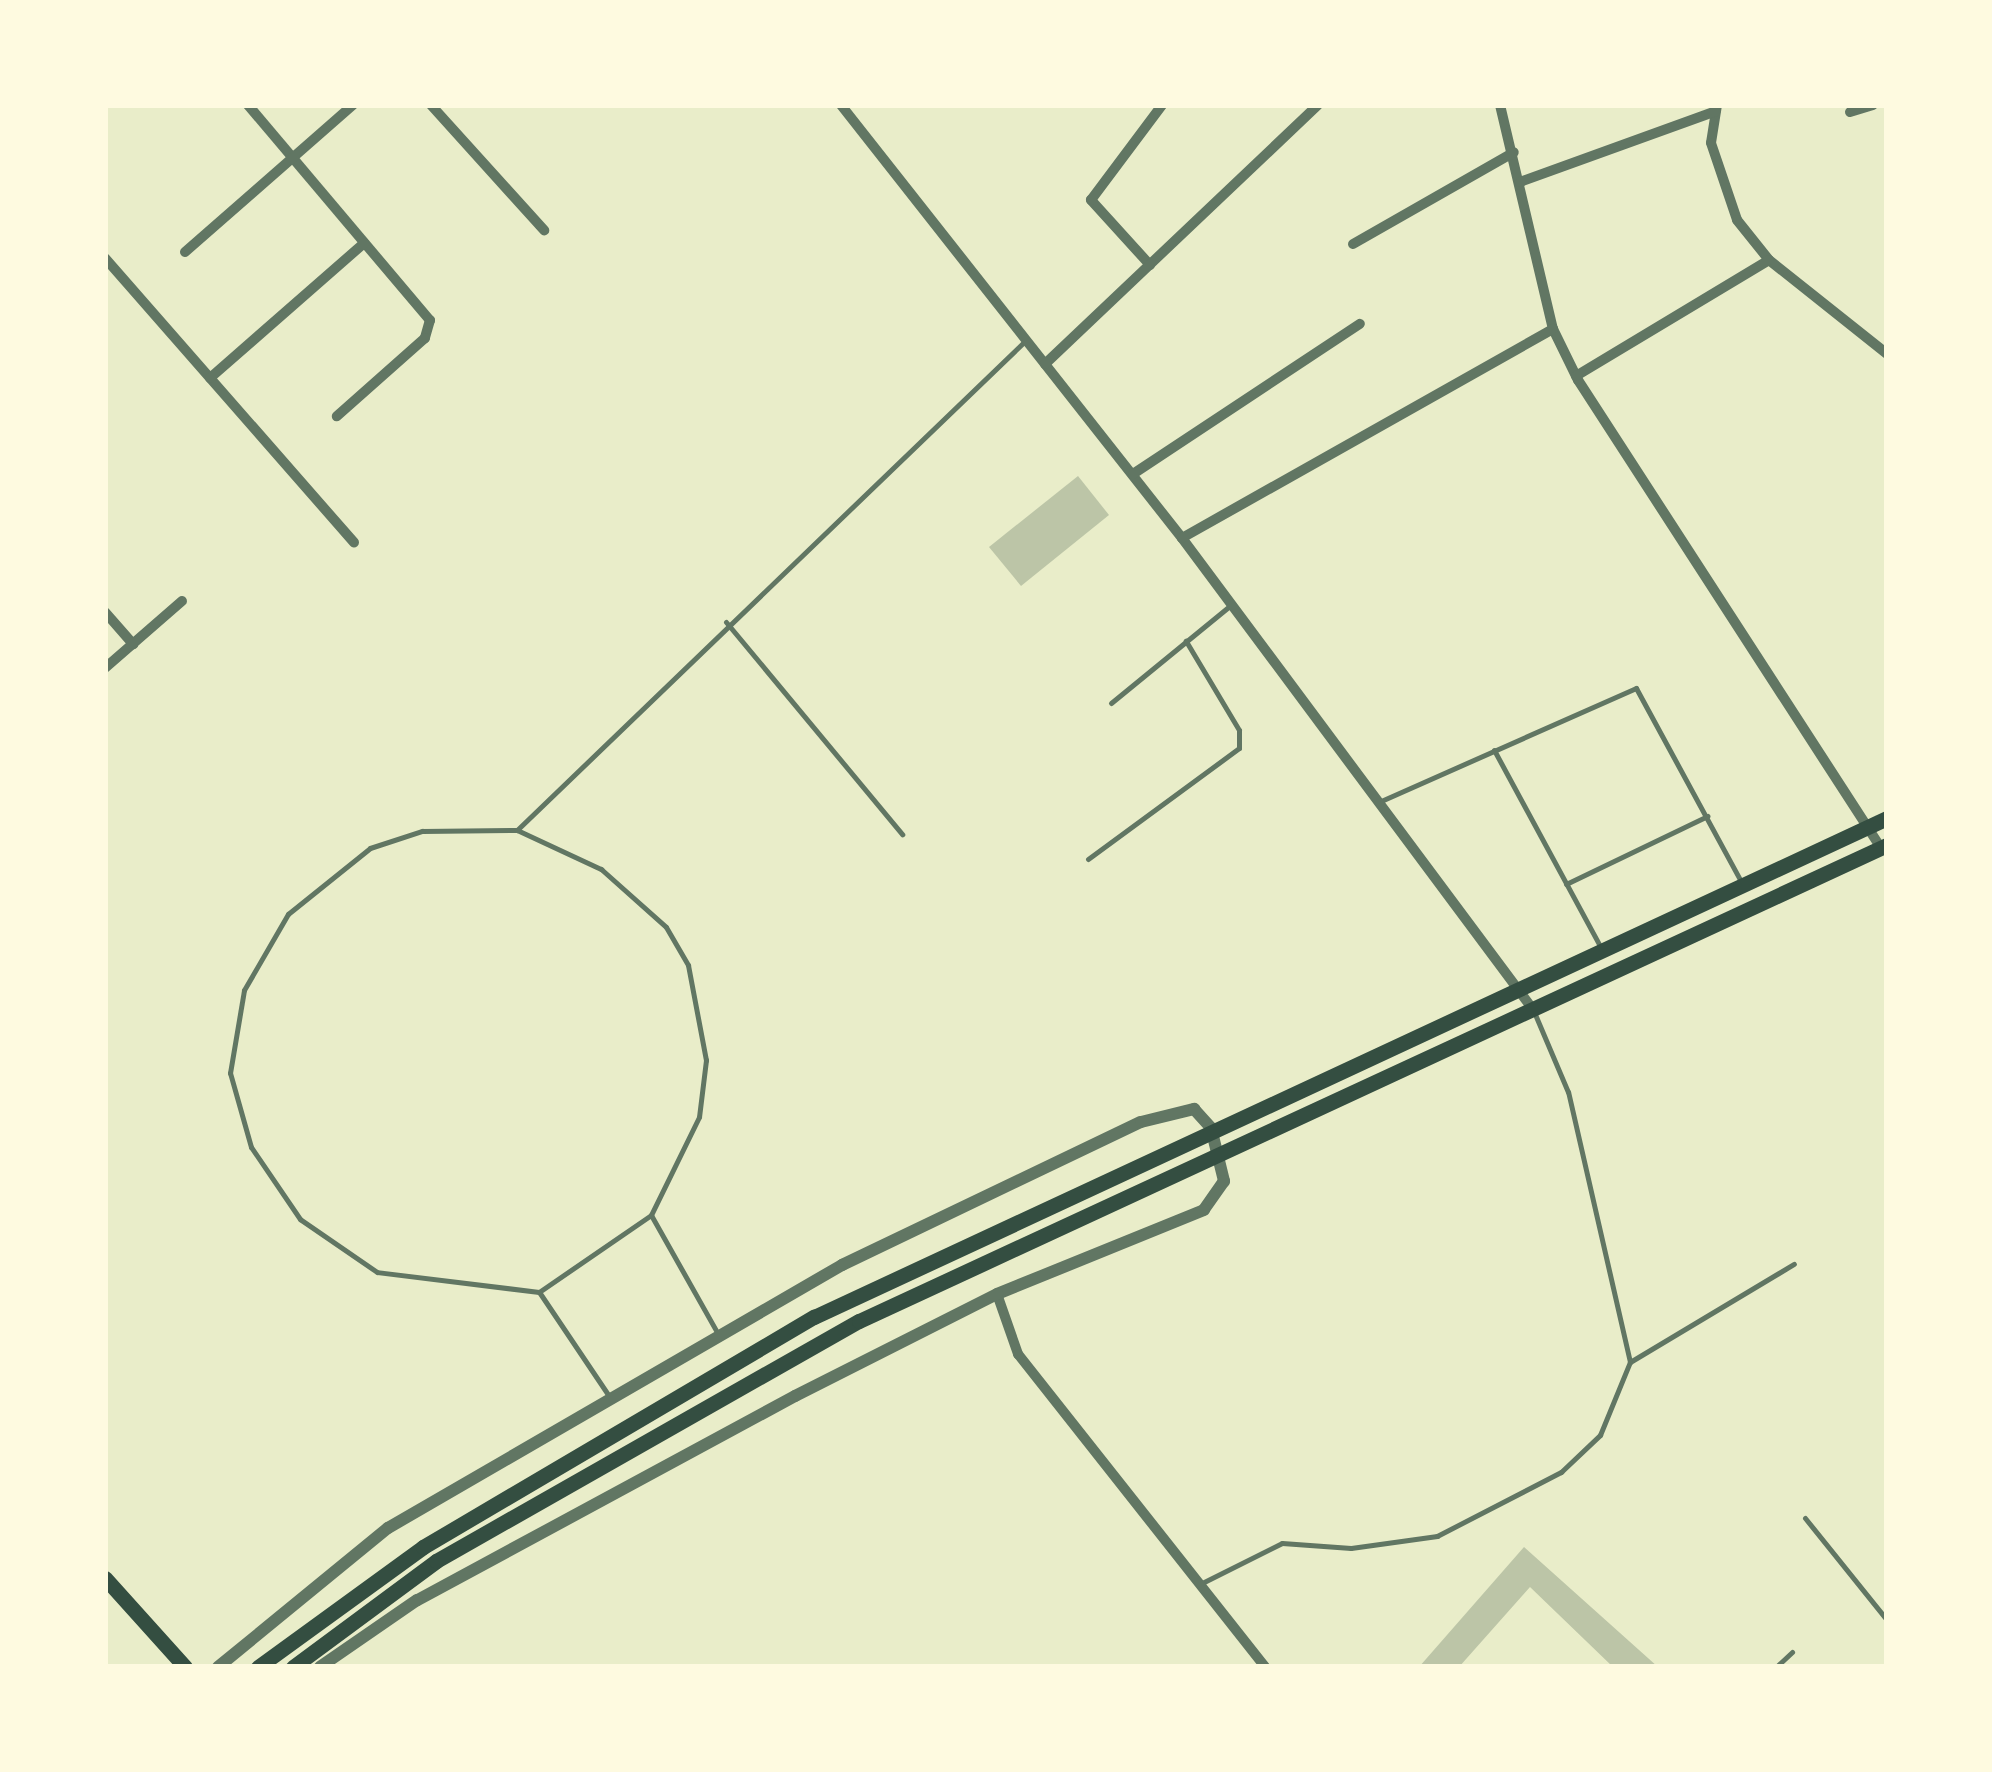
<!DOCTYPE html>
<style>
body{margin:0}
#map{position:relative;width:1992px;height:1772px;overflow:hidden;background:#e9edc9;font-family:"Work Sans",sans-serif}
div>[style]{position:absolute}
.building>*{inset:0;background:#bcc5a7}
.service>*{height:5px;margin:-2.5px;padding:0 2.5px;transform-origin:2.5px;border-radius:2.5px;background:#617663}
.minor>*{height:10px;margin:-5px;padding:0 5px;transform-origin:5px;border-radius:5px;background:#617663}
.tertiary>*{height:12px;margin:-6px;padding:0 6px;transform-origin:6px;border-radius:6px;background:#617663}
.secondary>*{height:15px;margin:-7.5px;padding:0 7.5px;transform-origin:7.5px;border-radius:7.5px;background:#344e41}
span{translate:-50% -50%;white-space:nowrap;text-align:center;line-height:1.15;-webkit-text-stroke:8px #fefae0;paint-order:stroke}
.frame{position:absolute;inset:0;border:108px solid #fefae0;pointer-events:none}
</style>
<div id="map">
<div class="building">
<i style="clip-path:polygon(1078px 476px,1109px 515px,1021px 586px,989px 547px)"></i>
<i style="clip-path:polygon(1524px 1547px,1658px 1667px,1613px 1667px,1530px 1587px,1459px 1667px,1419px 1667px)"></i>
</div>
<div class="service">
<i style="left:726px;top:622px;width:276px;rotate:50.3deg"></i>
<i style="left:1111px;top:703px;width:156px;rotate:-39.3deg"></i>
<i style="left:1494px;top:750px;width:227px;rotate:61.6deg"></i>
<i style="left:1381px;top:801px;width:279px;rotate:-23.9deg"></i>
<i style="left:1636px;top:688px;width:220px;rotate:61.5deg"></i>
<i style="left:517px;top:830px;width:707px;rotate:-43.91deg"></i>
<i style="left:1088px;top:859px;width:187px;rotate:-36.3deg"></i>
<i style="left:1239px;top:748px;width:18px;rotate:-90deg"></i>
<i style="left:1239px;top:730px;width:104px;rotate:-120.8deg"></i>
<i style="left:1566px;top:884px;width:157px;rotate:-25.7deg"></i>
<i style="left:539px;top:1292px;width:136px;rotate:-34.5deg"></i>
<i style="left:1630px;top:1362px;width:191px;rotate:-30.9deg"></i>
<i style="left:609px;top:1396px;width:125px;rotate:-123.9deg"></i>
<i style="left:539px;top:1292px;width:163px;rotate:-173deg"></i>
<i style="left:377px;top:1272px;width:93px;rotate:-145.5deg"></i>
<i style="left:300px;top:1219px;width:87px;rotate:-124.2deg"></i>
<i style="left:251px;top:1147px;width:77px;rotate:-105.8deg"></i>
<i style="left:230px;top:1073px;width:84px;rotate:-80.4deg"></i>
<i style="left:244px;top:990px;width:88px;rotate:-59.9deg"></i>
<i style="left:288px;top:914px;width:105px;rotate:-38.8deg"></i>
<i style="left:370px;top:848px;width:55px;rotate:-18.1deg"></i>
<i style="left:422px;top:831px;width:95px;rotate:-0.6deg"></i>
<i style="left:517px;top:830px;width:93px;rotate:24.9deg"></i>
<i style="left:601px;top:869px;width:87px;rotate:41.7deg"></i>
<i style="left:666px;top:927px;width:44px;rotate:59.9deg"></i>
<i style="left:688px;top:965px;width:97px;rotate:79.3deg"></i>
<i style="left:706px;top:1060px;width:57px;rotate:97deg"></i>
<i style="left:699px;top:1117px;width:109px;rotate:116.1deg"></i>
<i style="left:651px;top:1215px;width:137px;rotate:60.6deg"></i>
<i style="left:1805px;top:1518px;width:131px;rotate:51.2deg"></i>
<i style="left:1202px;top:1583px;width:89px;rotate:-26.6deg"></i>
<i style="left:1282px;top:1543px;width:69px;rotate:4.1deg"></i>
<i style="left:1351px;top:1548px;width:87px;rotate:-7.9deg"></i>
<i style="left:1437px;top:1536px;width:140px;rotate:-27.3deg"></i>
<i style="left:1561px;top:1472px;width:54px;rotate:-43.5deg"></i>
<i style="left:1600px;top:1435px;width:79px;rotate:-67.7deg"></i>
<i style="left:1630px;top:1362px;width:277px;rotate:-102.9deg"></i>
<i style="left:1568px;top:1092px;width:87px;rotate:-113deg"></i>
<i style="left:1776px;top:1667px;width:22px;rotate:-43deg"></i>
</div>
<div class="minor">
<i style="left:248px;top:105px;width:282px;rotate:49.8deg"></i>
<i style="left:430px;top:320px;width:19px;rotate:106deg"></i>
<i style="left:425px;top:338px;width:118px;rotate:138.4deg"></i>
<i style="left:431px;top:105px;width:169px;rotate:47.9deg"></i>
<i style="left:841px;top:105px;width:551px;rotate:51.78deg"></i>
<i style="left:1182px;top:538px;width:590px;rotate:53.34deg"></i>
<i style="left:1500px;top:105px;width:230px;rotate:76.7deg"></i>
<i style="left:1553px;top:329px;width:57px;rotate:63.9deg"></i>
<i style="left:1578px;top:380px;width:558px;rotate:57.08deg"></i>
<i style="left:1717px;top:105px;width:38px;rotate:99deg"></i>
<i style="left:1711px;top:143px;width:81px;rotate:71.3deg"></i>
<i style="left:1737px;top:220px;width:51px;rotate:51.3deg"></i>
<i style="left:1769px;top:260px;width:151px;rotate:38.5deg"></i>
<i style="left:1850px;top:112px;width:24px;rotate:-17deg"></i>
<i style="left:1520px;top:182px;width:208px;rotate:-19.9deg"></i>
<i style="left:1353px;top:244px;width:185px;rotate:-29.7deg"></i>
<i style="left:185px;top:252px;width:223px;rotate:-41.2deg"></i>
<i style="left:105px;top:258px;width:378px;rotate:48.8deg"></i>
<i style="left:1150px;top:265px;width:88px;rotate:-132.2deg"></i>
<i style="left:1091px;top:200px;width:119px;rotate:-53.2deg"></i>
<i style="left:1045px;top:364px;width:376px;rotate:-43.5deg"></i>
<i style="left:1576px;top:376px;width:225px;rotate:-31deg"></i>
<i style="left:210px;top:378px;width:205px;rotate:-41.2deg"></i>
<i style="left:1133px;top:474px;width:272px;rotate:-33.5deg"></i>
<i style="left:1182px;top:538px;width:426px;rotate:-29.4deg"></i>
<i style="left:105px;top:612px;width:43px;rotate:48.8deg"></i>
<i style="left:105px;top:668px;width:102px;rotate:-41deg"></i>
<i style="left:997px;top:1294px;width:64px;rotate:70.7deg"></i>
<i style="left:1018px;top:1354px;width:399px;rotate:51.7deg"></i>
</div>
<div class="tertiary">
<i style="left:218px;top:1667px;width:220px;rotate:-39.3deg"></i>
<i style="left:388px;top:1528px;width:525px;rotate:-30.08deg"></i>
<i style="left:842px;top:1265px;width:331px;rotate:-25.6deg"></i>
<i style="left:1141px;top:1122px;width:55px;rotate:-13.8deg"></i>
<i style="left:1194px;top:1109px;width:25px;rotate:48deg"></i>
<i style="left:1211px;top:1128px;width:55px;rotate:76.2deg"></i>
<i style="left:1224px;top:1181px;width:35px;rotate:125deg"></i>
<i style="left:1204px;top:1210px;width:223px;rotate:157.9deg"></i>
<i style="left:997px;top:1294px;width:226px;rotate:153.2deg"></i>
<i style="left:795px;top:1396px;width:430px;rotate:151.6deg"></i>
<i style="left:417px;top:1600px;width:118px;rotate:145.4deg"></i>
</div>
<div class="secondary">
<i style="left:105px;top:1578px;width:120px;rotate:48deg"></i>
<i style="left:258px;top:1667px;width:204px;rotate:-36deg"></i>
<i style="left:423px;top:1547px;width:454px;rotate:-30.5deg"></i>
<i style="left:814px;top:1317px;width:1183px;rotate:-24.94deg"></i>
<i style="left:293px;top:1667px;width:178px;rotate:-36.5deg"></i>
<i style="left:436px;top:1561px;width:486px;rotate:-29.6deg"></i>
<i style="left:859px;top:1321px;width:1133px;rotate:-24.85deg"></i>
</div>
<div class="frame"></div>
</div>
